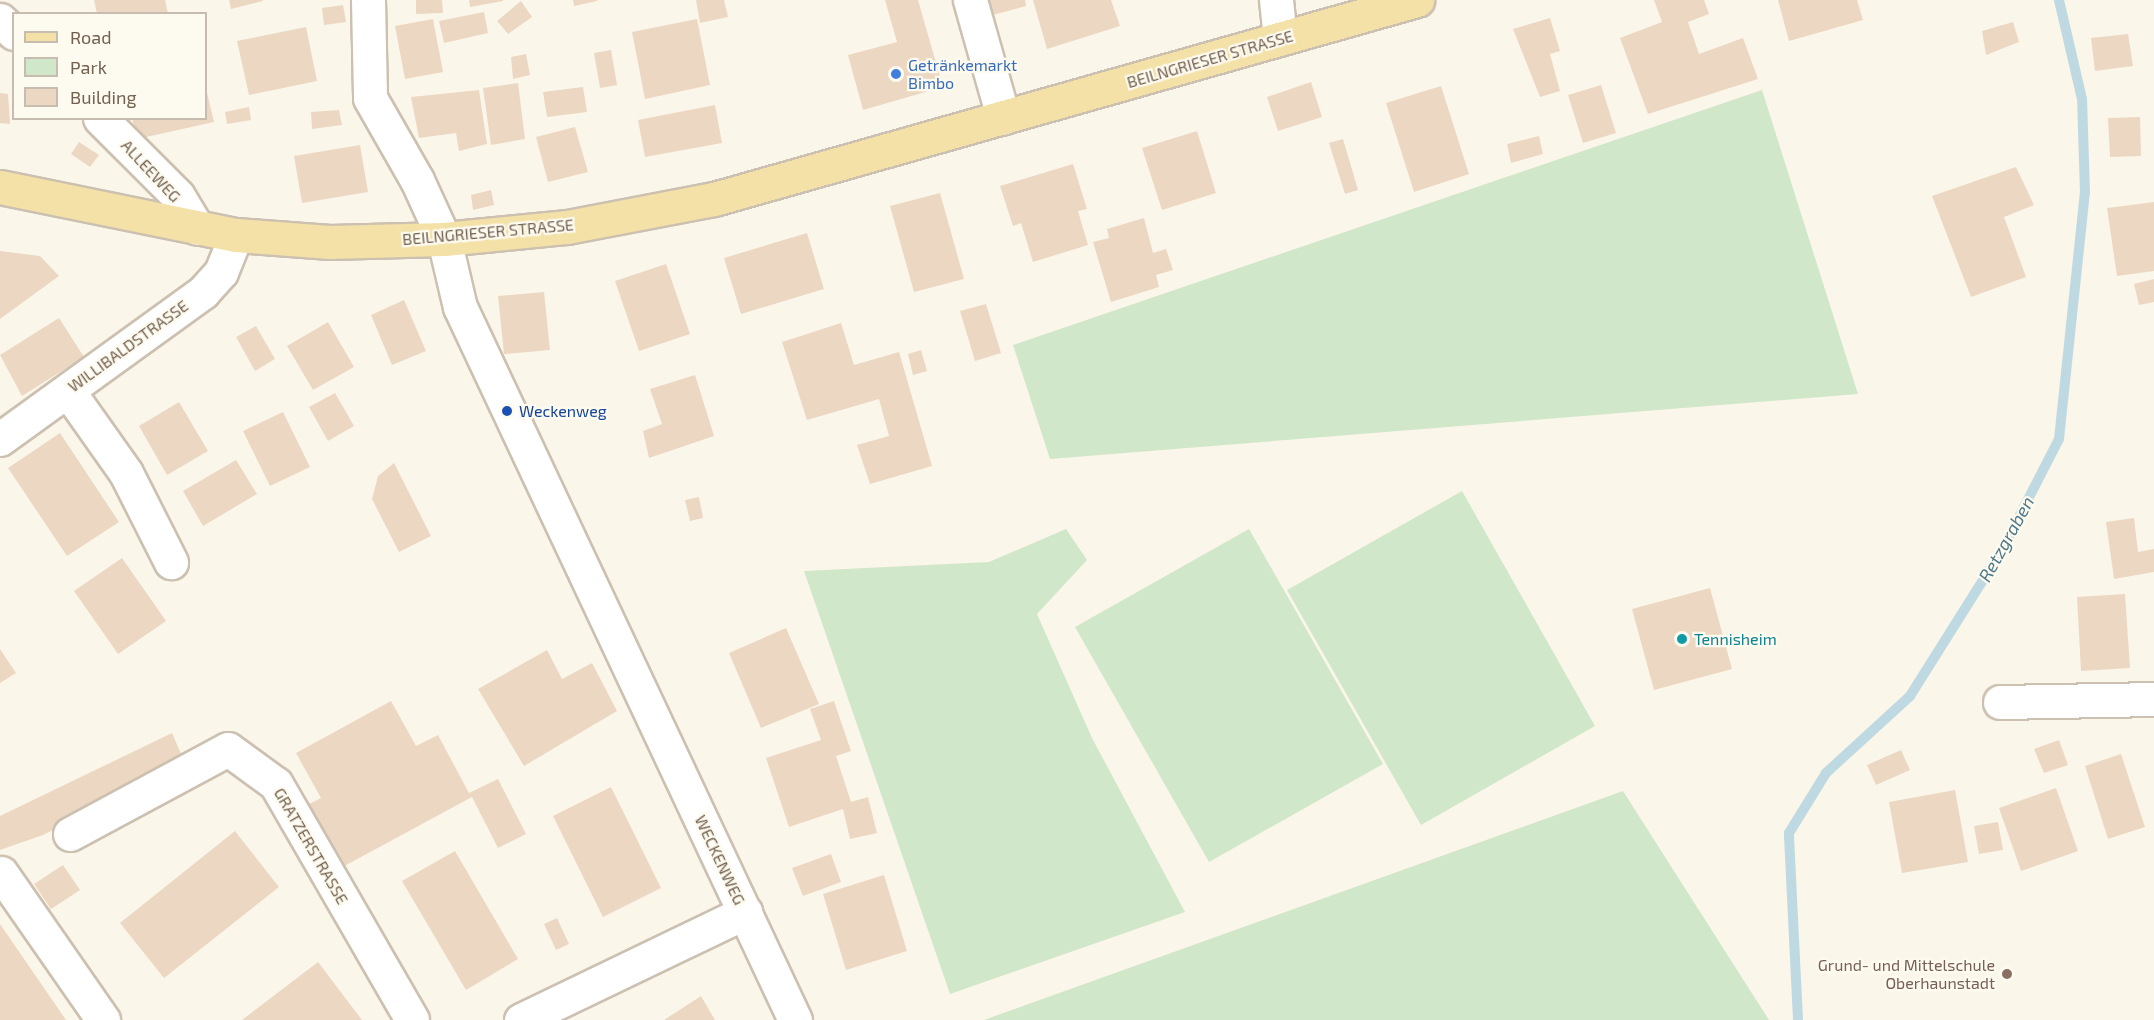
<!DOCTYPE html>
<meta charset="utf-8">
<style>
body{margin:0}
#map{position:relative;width:2154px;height:1020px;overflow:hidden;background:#fbf6ea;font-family:"Exo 2",sans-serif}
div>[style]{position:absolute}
.green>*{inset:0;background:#d1e7c9}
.stream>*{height:10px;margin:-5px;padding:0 5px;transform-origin:5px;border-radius:5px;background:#bfd9e3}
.building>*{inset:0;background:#ecd8c2}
.roads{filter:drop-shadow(2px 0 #ccc0b0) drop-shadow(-2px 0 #ccc0b0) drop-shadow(0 2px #ccc0b0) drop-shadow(0 -2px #ccc0b0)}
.minor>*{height:33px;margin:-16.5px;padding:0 16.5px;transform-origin:16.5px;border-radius:16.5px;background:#fff}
.major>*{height:33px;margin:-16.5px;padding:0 16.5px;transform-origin:16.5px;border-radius:16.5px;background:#f3e1a8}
.dots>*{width:16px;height:16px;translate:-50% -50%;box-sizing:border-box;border:3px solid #fdfaf0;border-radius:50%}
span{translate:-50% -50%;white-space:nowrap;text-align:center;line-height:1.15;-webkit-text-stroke:4.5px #fdfaf0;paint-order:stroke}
.street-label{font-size:16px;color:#73614f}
.shop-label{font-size:16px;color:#366cbe}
.left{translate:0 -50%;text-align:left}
.transit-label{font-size:16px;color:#164399}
.culture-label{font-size:16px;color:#0d838f}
.education-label{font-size:16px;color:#785e54}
.right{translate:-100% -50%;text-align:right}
.water-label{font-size:18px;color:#4e788a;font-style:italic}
.legend{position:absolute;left:12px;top:12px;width:195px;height:108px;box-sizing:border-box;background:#fdfaf0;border:2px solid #c6bdb0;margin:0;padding:8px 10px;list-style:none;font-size:18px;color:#73614f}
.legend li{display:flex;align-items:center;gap:12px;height:30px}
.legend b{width:30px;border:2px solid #c6bdb0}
</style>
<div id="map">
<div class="green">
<i style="clip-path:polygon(1762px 90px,1858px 394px,1050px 459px,1013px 345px)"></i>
<i style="clip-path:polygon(1462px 491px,1595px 726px,1421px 825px,1287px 590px)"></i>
<i style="clip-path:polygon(1066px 529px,1087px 560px,1037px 614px,1092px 738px,1185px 912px,950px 994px,804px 571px,989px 562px)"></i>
<i style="clip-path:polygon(1249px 529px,1383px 764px,1209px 862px,1075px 627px)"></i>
<i style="clip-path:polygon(1623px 791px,1769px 1020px,984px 1020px)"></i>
</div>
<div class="stream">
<i style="left:1798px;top:1020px;width:187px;rotate:-92.8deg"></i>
<i style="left:1789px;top:833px;width:70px;rotate:-58.3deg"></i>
<i style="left:1826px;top:773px;width:114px;rotate:-42.5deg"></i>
<i style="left:1910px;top:696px;width:173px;rotate:-57.8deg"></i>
<i style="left:2002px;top:550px;width:125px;rotate:-62.8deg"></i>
<i style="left:2059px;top:439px;width:247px;rotate:-84deg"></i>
<i style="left:2085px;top:193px;width:94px;rotate:-91.8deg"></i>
<i style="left:2082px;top:99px;width:102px;rotate:-103.1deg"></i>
</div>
<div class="building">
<i style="clip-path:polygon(94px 0,165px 0,168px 14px,97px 14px)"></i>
<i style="clip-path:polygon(229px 0,263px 0,263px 1px,231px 9px)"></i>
<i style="clip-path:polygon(416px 0,442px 0,443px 13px,416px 14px)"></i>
<i style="clip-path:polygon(469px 0,503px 0,503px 1px,470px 7px)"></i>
<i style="clip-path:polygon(573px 0,597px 0,597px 1px,574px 6px)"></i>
<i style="clip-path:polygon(696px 0,724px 0,728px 17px,700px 23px)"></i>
<i style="clip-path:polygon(885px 0,918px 0,943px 87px,863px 110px,848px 55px,897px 42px)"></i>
<i style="clip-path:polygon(989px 0,1025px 0,1026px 6px,993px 15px)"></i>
<i style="clip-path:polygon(1033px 0,1111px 0,1120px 26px,1047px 49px)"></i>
<i style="clip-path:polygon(1654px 0,1704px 0,1709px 14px,1688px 22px,1699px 54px,1743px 38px,1758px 79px,1648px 114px,1620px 38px,1662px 22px)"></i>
<i style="clip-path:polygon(1778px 0,1857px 0,1863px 20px,1789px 41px)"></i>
<i style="clip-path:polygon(521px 1px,532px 17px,508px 34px,497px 21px)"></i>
<i style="clip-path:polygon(343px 5px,346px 22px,324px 25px,322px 8px)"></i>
<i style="clip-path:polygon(484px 12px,488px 33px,444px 43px,439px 21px)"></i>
<i style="clip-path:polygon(1550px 18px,1560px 51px,1550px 54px,1560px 91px,1540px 97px,1513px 29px)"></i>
<i style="clip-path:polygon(433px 19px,443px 72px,405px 79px,395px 26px)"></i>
<i style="clip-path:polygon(697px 19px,710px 85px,645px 99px,632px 32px)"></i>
<i style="clip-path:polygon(2013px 22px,2019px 42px,1986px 55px,1982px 31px)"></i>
<i style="clip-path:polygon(306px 27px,317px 81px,249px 95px,237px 41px)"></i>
<i style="clip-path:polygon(2128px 34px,2133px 66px,2095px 71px,2091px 38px)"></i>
<i style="clip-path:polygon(611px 50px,617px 85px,600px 88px,594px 53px)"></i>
<i style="clip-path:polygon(526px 54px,530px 75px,513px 79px,511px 57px)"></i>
<i style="clip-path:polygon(1311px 82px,1322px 117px,1278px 131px,1267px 97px)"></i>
<i style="clip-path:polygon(518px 83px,525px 139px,491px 145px,483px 88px)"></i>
<i style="clip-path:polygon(1601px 85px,1616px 133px,1583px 143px,1568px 95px)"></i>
<i style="clip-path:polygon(1441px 86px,1469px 174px,1414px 192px,1386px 103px)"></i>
<i style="clip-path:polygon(583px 87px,587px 112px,547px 117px,543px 92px)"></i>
<i style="clip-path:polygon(206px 88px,214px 122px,137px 139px,132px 118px,206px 118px)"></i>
<i style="clip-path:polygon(479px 90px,487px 144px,459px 151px,456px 133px,419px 138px,411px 97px)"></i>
<i style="clip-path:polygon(0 93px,8px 94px,10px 124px,0 123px)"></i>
<i style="clip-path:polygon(715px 105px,722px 143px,645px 157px,638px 120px)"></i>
<i style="clip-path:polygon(249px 107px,251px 120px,227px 124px,225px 112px)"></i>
<i style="clip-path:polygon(339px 110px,342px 125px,312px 129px,311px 112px)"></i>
<i style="clip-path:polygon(2140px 117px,2141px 156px,2110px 157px,2108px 118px)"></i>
<i style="clip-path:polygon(575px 127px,588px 172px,548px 182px,536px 137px)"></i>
<i style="clip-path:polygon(1197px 131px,1216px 193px,1162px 210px,1142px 148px)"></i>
<i style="clip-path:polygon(1539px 136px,1543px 154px,1511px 163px,1507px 144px)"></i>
<i style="clip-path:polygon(1343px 139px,1358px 190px,1345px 194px,1329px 143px)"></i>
<i style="clip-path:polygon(79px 142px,99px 155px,90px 167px,71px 154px)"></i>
<i style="clip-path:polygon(360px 145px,368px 192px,302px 203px,294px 156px)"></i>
<i style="clip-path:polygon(1073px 164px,1087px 209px,1078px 211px,1088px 245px,1033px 262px,1021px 223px,1013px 226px,1000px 186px)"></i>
<i style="clip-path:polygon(2016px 167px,2034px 205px,2004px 217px,2026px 277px,1971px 297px,1932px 196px)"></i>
<i style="clip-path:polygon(491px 190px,494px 205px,473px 210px,471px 195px)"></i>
<i style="clip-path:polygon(940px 193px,964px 279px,914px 292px,890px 206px)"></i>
<i style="clip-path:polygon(2154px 202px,2154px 271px,2117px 276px,2107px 208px)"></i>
<i style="clip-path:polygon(1144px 218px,1153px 253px,1166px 249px,1173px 270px,1156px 275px,1159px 287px,1111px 302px,1093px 242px,1109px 238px,1107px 229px)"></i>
<i style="clip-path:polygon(807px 233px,824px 289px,741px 314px,724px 258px)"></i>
<i style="clip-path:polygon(0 251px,40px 256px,59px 276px,0 319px)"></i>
<i style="clip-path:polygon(666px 264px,690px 334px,639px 351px,615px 281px)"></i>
<i style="clip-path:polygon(2154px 279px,2154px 302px,2139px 305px,2134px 284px)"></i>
<i style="clip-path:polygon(544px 292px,550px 350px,504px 354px,498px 296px)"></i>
<i style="clip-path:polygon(404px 300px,426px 351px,392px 365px,371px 315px)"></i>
<i style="clip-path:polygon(986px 304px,1001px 353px,975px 361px,960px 311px)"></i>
<i style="clip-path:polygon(59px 318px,84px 357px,22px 396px,0 355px)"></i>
<i style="clip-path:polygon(328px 322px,354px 367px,313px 390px,287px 346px)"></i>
<i style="clip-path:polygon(841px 323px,854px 365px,899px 352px,932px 466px,870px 484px,857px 445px,889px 436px,879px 399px,807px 420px,782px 342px)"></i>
<i style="clip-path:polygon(256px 326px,275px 359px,255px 371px,236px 337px)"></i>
<i style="clip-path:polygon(921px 350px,927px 371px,913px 375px,908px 354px)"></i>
<i style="clip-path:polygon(695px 375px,714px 436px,649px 458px,643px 431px,662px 424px,650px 389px)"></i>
<i style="clip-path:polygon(335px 393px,354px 426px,328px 441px,309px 407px)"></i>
<i style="clip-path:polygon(179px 402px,208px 451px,167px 475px,139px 426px)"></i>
<i style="clip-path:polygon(283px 412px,310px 467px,270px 486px,243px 431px)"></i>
<i style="clip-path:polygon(60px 433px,119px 522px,67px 556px,8px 468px)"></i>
<i style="clip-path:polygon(236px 460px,257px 494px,203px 526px,183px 491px)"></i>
<i style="clip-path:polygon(394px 463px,431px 536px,399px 552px,372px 499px,378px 476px)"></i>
<i style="clip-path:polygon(699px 497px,703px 518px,690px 521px,685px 500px)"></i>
<i style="clip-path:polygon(2134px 518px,2138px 552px,2154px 549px,2154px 572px,2114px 579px,2106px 522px)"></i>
<i style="clip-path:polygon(122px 558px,166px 621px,118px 654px,74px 591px)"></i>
<i style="clip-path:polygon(1710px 588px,1732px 669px,1654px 690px,1632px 609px)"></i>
<i style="clip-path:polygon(2125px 594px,2130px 668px,2081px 671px,2077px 597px)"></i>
<i style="clip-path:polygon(786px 628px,819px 704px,761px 728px,729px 653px)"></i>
<i style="clip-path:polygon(0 649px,16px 673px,0 683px)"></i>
<i style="clip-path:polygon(547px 650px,562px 679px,592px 663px,617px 711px,524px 766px,478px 689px)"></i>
<i style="clip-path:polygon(391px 701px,416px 746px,438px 735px,469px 793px,498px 779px,526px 834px,498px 848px,472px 797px,337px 870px,303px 807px,321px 798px,296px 753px)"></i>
<i style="clip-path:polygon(834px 701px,851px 751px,836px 756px,851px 802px,868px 797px,877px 833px,850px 839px,843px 809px,789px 827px,766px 758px,821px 740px,810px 709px)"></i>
<i style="clip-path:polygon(172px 733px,185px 763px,43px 835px,0 850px,0 816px)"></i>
<i style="clip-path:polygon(2059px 740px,2068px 765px,2044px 773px,2034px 749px)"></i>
<i style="clip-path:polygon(1901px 750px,1910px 770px,1876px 785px,1867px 765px)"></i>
<i style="clip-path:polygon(2121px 754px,2145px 827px,2108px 839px,2085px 766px)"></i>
<i style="clip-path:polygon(611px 787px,661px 888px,603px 917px,553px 816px)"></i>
<i style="clip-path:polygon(2056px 788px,2078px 851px,2021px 871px,1999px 808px)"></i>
<i style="clip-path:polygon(1955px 790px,1968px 862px,1902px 873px,1889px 802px)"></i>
<i style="clip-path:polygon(1998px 822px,2003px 850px,1979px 854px,1974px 826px)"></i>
<i style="clip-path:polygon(235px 831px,279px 887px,164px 978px,120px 923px)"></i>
<i style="clip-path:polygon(455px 851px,518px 959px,466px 990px,402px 881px)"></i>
<i style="clip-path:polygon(831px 854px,841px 882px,803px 896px,792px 868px)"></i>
<i style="clip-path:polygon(63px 865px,80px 890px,51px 909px,34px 884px)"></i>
<i style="clip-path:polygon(884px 875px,907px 951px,846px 970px,823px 894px)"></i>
<i style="clip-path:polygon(557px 918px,569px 944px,556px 950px,544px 924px)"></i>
<i style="clip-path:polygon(0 924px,66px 1020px,0 1020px)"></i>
<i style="clip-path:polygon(318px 962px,362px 1020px,242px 1020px)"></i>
<i style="clip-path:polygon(701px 996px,715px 1020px,664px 1020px)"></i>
</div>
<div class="roads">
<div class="minor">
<i style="left:368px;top:0;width:98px;rotate:88.8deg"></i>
<i style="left:370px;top:98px;width:95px;rotate:60.2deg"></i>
<i style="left:417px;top:180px;width:65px;rotate:65.4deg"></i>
<i style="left:444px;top:239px;width:70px;rotate:76.8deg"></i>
<i style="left:460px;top:307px;width:788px;rotate:64.83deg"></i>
<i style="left:970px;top:0;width:122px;rotate:74.2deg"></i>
<i style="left:1276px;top:0;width:38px;rotate:84deg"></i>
<i style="left:0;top:20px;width:19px;rotate:43deg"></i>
<i style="left:100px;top:118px;width:110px;rotate:45deg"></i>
<i style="left:178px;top:196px;width:37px;rotate:59deg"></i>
<i style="left:68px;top:391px;width:100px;rotate:54.7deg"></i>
<i style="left:126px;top:473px;width:100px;rotate:63.2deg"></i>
<i style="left:0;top:439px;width:251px;rotate:-35.9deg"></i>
<i style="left:203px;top:292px;width:27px;rotate:-48deg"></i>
<i style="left:221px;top:272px;width:40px;rotate:-68deg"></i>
<i style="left:2000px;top:702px;width:154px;rotate:-1.1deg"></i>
<i style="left:70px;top:834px;width:179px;rotate:-28.3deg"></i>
<i style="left:228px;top:749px;width:59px;rotate:36.1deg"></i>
<i style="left:276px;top:784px;width:272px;rotate:60deg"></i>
<i style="left:1px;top:873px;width:179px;rotate:55.2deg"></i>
<i style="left:521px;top:1020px;width:249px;rotate:-25.7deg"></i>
</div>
<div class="major">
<i style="left:0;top:187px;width:241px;rotate:11.5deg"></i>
<i style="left:236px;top:235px;width:94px;rotate:4.3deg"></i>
<i style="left:330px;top:242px;width:114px;rotate:-1.5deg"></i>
<i style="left:444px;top:239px;width:124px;rotate:-5.6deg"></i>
<i style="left:567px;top:227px;width:150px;rotate:-10.8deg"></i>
<i style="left:714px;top:199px;width:731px;rotate:-15.81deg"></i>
</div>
</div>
<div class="dots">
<i style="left:896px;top:74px;background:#3f7fe0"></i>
<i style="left:507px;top:411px;background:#1a4fb4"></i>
<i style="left:1682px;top:639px;background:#0f9aa8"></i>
<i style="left:2007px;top:974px;background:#8d6e63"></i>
</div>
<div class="street-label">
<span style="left:1210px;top:59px;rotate:-16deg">BEILNGRIESER STRASSE</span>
<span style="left:151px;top:171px;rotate:47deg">ALLEEWEG</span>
<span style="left:488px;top:232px;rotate:-5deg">BEILNGRIESER STRASSE</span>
<span style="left:128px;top:346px;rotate:-36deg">WILLIBALDSTRASSE</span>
<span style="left:311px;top:846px;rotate:60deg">GRATZERSTRASSE</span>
<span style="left:720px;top:860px;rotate:65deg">WECKENWEG</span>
</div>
<div class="shop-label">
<span class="left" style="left:908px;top:74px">Getränkemarkt<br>Bimbo</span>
</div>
<div class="transit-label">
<span class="left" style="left:519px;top:411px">Weckenweg</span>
</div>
<div class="culture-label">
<span class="left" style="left:1694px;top:639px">Tennisheim</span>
</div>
<div class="education-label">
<span class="right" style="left:1995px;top:974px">Grund- und Mittelschule<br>Oberhaunstadt</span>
</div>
<div class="water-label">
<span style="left:2006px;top:539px;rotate:-61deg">Retzgraben</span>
</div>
<ul class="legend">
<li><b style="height:8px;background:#f3e1a8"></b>Road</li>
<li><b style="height:16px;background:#d1e7c9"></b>Park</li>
<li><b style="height:16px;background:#ecd8c2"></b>Building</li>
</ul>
</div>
